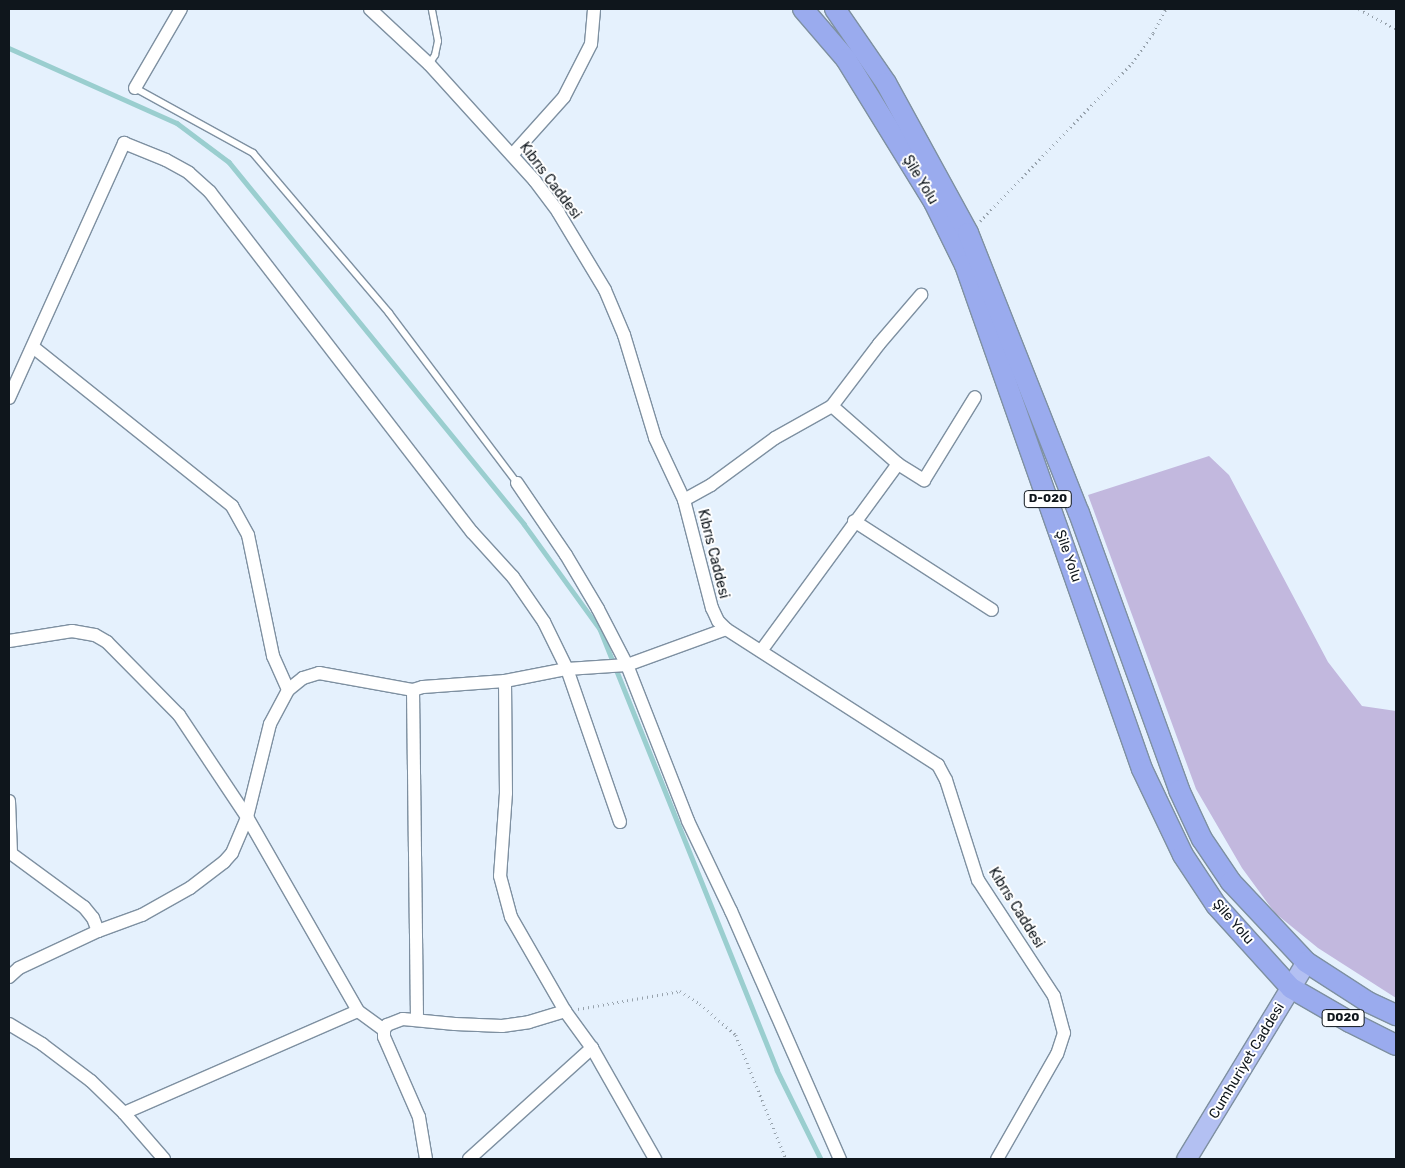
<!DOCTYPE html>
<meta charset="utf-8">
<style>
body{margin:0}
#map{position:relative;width:1405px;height:1168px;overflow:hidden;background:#e5f1fd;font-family:Rubik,sans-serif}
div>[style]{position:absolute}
.forest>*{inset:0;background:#c2b8de}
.stream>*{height:4.5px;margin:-2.25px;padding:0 2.25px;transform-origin:2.25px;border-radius:2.25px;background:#9acecf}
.path>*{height:2.5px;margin-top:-1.25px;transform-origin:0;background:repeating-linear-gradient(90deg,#98a3ad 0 1px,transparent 0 5px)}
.roads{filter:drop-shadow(1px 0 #7e90a1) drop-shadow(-1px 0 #7e90a1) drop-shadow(0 1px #7e90a1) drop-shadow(0 -1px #7e90a1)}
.service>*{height:6px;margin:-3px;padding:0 3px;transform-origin:3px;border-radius:3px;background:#fff}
.minor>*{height:12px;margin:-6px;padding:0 6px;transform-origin:6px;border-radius:6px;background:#fff}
.primary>*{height:19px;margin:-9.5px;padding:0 9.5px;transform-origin:9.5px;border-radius:9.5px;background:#b3c0f2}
.trunk>*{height:20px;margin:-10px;padding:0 10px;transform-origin:10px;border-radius:10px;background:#9aabee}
span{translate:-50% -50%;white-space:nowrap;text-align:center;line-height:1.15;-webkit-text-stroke:4px #fff;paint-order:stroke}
.shield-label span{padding:1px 4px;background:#fff;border:1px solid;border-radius:4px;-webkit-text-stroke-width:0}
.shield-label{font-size:12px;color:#0f161c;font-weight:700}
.street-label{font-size:14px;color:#0f161c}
.frame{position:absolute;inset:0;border:10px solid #0f161c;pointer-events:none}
</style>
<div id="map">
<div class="forest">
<i style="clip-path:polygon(1209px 456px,1229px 475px,1328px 662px,1362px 706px,1396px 711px,1396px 998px,1318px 948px,1275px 913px,1242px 868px,1196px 789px,1088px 495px)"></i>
</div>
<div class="stream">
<i style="left:9px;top:48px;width:184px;rotate:24.1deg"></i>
<i style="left:177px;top:123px;width:65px;rotate:36.9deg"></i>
<i style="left:229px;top:162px;width:467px;rotate:50.8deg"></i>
<i style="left:524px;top:524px;width:130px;rotate:54.1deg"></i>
<i style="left:600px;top:629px;width:475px;rotate:68.1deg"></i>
<i style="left:777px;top:1070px;width:99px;rotate:63.7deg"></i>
</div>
<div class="path">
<i style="left:1359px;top:9px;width:42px;rotate:28.4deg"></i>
<i style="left:980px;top:221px;width:219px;rotate:-46.1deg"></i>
<i style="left:1132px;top:63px;width:37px;rotate:-55deg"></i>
<i style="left:1153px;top:33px;width:27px;rotate:-62deg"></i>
<i style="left:578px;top:1009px;width:104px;rotate:-10deg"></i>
<i style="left:680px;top:991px;width:24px;rotate:33deg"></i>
<i style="left:700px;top:1004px;width:48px;rotate:40.7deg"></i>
<i style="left:736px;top:1035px;width:134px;rotate:68deg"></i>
</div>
<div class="roads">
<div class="service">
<i style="left:429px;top:64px;width:11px;rotate:-56deg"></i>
<i style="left:435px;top:55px;width:14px;rotate:-78deg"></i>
<i style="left:438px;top:41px;width:33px;rotate:-101deg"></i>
<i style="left:135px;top:88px;width:135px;rotate:28.8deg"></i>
<i style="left:253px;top:153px;width:210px;rotate:49.6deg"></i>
<i style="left:389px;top:313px;width:213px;rotate:53deg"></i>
</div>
<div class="minor">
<i style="left:370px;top:9px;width:81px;rotate:43deg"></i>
<i style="left:429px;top:64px;width:158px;rotate:47.8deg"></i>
<i style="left:535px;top:181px;width:39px;rotate:53deg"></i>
<i style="left:558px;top:212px;width:91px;rotate:58.9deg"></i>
<i style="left:605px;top:290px;width:49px;rotate:67.1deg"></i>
<i style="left:624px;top:335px;width:108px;rotate:73.2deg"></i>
<i style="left:655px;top:438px;width:68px;rotate:64.9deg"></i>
<i style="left:684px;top:500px;width:112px;rotate:75.5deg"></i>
<i style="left:712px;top:608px;width:14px;rotate:65deg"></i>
<i style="left:718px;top:621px;width:11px;rotate:45deg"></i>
<i style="left:726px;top:629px;width:252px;rotate:32.7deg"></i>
<i style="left:938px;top:765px;width:17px;rotate:62deg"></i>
<i style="left:946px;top:780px;width:105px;rotate:72.3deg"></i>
<i style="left:978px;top:880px;width:139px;rotate:56.8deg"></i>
<i style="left:1054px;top:996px;width:38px;rotate:75deg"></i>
<i style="left:1064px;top:1033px;width:22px;rotate:108deg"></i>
<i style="left:1057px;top:1054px;width:121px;rotate:119.7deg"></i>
<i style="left:135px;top:88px;width:91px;rotate:-59.8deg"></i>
<i style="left:512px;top:155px;width:78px;rotate:-48.1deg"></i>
<i style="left:564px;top:97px;width:59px;rotate:-63deg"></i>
<i style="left:591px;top:44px;width:35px;rotate:-85deg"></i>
<i style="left:33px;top:347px;width:255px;rotate:38.6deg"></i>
<i style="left:232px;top:506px;width:33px;rotate:61deg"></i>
<i style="left:248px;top:535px;width:124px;rotate:78.3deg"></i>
<i style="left:273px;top:656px;width:37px;rotate:66deg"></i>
<i style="left:9px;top:398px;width:280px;rotate:-65.7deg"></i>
<i style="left:124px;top:143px;width:45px;rotate:22deg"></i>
<i style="left:166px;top:160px;width:26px;rotate:29deg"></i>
<i style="left:189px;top:173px;width:28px;rotate:42deg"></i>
<i style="left:210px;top:192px;width:429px;rotate:52.4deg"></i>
<i style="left:472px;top:532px;width:61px;rotate:47.7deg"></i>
<i style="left:513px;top:577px;width:55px;rotate:55.4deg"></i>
<i style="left:544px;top:622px;width:52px;rotate:63.9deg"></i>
<i style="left:567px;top:669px;width:162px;rotate:70.9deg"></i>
<i style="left:832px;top:406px;width:88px;rotate:41.3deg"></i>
<i style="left:898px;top:464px;width:31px;rotate:32deg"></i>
<i style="left:924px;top:480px;width:97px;rotate:-58.4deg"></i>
<i style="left:517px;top:483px;width:87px;rotate:55.8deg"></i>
<i style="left:566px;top:555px;width:63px;rotate:59.3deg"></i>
<i style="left:598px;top:609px;width:63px;rotate:62.6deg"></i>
<i style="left:627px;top:665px;width:168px;rotate:68.6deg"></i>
<i style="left:688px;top:821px;width:100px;rotate:64.5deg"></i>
<i style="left:731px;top:911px;width:271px;rotate:66.3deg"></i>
<i style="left:684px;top:500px;width:31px;rotate:-29deg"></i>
<i style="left:711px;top:485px;width:79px;rotate:-36.3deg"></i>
<i style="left:775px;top:438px;width:65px;rotate:-29.3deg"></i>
<i style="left:832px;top:406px;width:78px;rotate:-52.8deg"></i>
<i style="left:879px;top:344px;width:65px;rotate:-49.4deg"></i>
<i style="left:854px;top:521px;width:164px;rotate:32.8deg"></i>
<i style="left:9px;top:641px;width:64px;rotate:-9deg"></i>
<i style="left:72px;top:631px;width:23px;rotate:10deg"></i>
<i style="left:95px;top:635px;width:14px;rotate:30deg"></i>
<i style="left:107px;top:642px;width:103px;rotate:45.4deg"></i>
<i style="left:179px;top:715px;width:123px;rotate:56.3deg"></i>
<i style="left:247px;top:817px;width:224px;rotate:60.2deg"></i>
<i style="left:358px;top:1011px;width:32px;rotate:36deg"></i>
<i style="left:761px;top:651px;width:232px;rotate:-53.8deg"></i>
<i style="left:505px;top:681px;width:112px;rotate:89.5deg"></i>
<i style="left:506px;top:793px;width:83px;rotate:94.1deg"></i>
<i style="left:500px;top:876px;width:42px;rotate:75deg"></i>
<i style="left:511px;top:917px;width:108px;rotate:60.1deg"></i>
<i style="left:565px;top:1011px;width:46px;rotate:53.9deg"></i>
<i style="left:592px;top:1048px;width:128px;rotate:60.4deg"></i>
<i style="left:413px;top:690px;width:330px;rotate:89.3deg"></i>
<i style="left:9px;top:801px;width:52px;rotate:87.8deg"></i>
<i style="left:9px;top:852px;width:93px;rotate:36.3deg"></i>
<i style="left:84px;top:907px;width:14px;rotate:51deg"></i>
<i style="left:93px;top:918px;width:14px;rotate:69deg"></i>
<i style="left:9px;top:977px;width:13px;rotate:-42deg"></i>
<i style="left:19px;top:968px;width:87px;rotate:-25.1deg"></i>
<i style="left:98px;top:931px;width:47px;rotate:-20deg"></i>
<i style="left:142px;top:915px;width:55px;rotate:-29.4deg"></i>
<i style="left:190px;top:888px;width:43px;rotate:-37.4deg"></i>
<i style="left:224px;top:862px;width:12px;rotate:-48deg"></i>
<i style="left:232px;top:853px;width:39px;rotate:-67deg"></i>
<i style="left:247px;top:817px;width:96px;rotate:-76.1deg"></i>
<i style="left:270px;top:724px;width:38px;rotate:-62deg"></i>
<i style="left:288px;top:690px;width:19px;rotate:-39deg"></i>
<i style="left:303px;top:678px;width:17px;rotate:-17deg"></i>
<i style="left:319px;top:673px;width:96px;rotate:10.3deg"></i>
<i style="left:413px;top:690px;width:10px;rotate:-17deg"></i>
<i style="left:423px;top:687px;width:82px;rotate:-4.2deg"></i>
<i style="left:505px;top:681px;width:63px;rotate:-11deg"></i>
<i style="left:567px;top:669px;width:60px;rotate:-3.8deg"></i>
<i style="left:627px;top:665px;width:105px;rotate:-20deg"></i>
<i style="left:9px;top:1024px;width:39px;rotate:31deg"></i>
<i style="left:42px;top:1044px;width:61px;rotate:37.1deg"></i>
<i style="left:91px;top:1081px;width:46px;rotate:44.1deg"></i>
<i style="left:124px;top:1113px;width:61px;rotate:49deg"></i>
<i style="left:124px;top:1113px;width:255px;rotate:-23.6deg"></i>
<i style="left:426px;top:1159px;width:43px;rotate:-99.5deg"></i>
<i style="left:419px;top:1117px;width:87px;rotate:-113.6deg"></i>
<i style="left:384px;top:1037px;width:7px;rotate:-90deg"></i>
<i style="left:384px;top:1030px;width:6px;rotate:-59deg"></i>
<i style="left:387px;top:1025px;width:17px;rotate:-21deg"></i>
<i style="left:403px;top:1019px;width:52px;rotate:5.5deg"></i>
<i style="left:455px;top:1024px;width:47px;rotate:2.4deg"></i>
<i style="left:502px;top:1026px;width:27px;rotate:-8deg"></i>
<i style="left:529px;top:1022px;width:38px;rotate:-17deg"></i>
<i style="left:469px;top:1159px;width:166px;rotate:-42.1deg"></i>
</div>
<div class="primary">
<i style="left:1186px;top:1159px;width:231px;rotate:-58.7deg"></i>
</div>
<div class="trunk">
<i style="left:803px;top:9px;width:66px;rotate:49.3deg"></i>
<i style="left:846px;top:59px;width:168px;rotate:58.4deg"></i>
<i style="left:934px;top:202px;width:70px;rotate:63.8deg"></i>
<i style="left:965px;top:265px;width:534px;rotate:70.65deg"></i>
<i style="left:1142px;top:769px;width:95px;rotate:64.5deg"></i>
<i style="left:1183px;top:855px;width:60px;rotate:56.6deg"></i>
<i style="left:1216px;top:905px;width:112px;rotate:47.9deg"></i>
<i style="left:1291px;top:988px;width:68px;rotate:30deg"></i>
<i style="left:1350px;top:1022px;width:51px;rotate:26.6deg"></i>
<i style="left:835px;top:9px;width:90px;rotate:55.4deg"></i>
<i style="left:886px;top:83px;width:171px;rotate:61.3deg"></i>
<i style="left:968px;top:233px;width:301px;rotate:68.4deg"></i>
<i style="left:1079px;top:513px;width:294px;rotate:70.1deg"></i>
<i style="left:1179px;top:790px;width:54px;rotate:64.9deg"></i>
<i style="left:1202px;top:839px;width:52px;rotate:56deg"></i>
<i style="left:1231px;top:882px;width:110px;rotate:46.8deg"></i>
<i style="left:1306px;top:962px;width:74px;rotate:32.8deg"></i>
<i style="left:1368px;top:1002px;width:31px;rotate:25deg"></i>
</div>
</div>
<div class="shield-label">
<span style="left:1048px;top:499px">D-020</span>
<span style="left:1343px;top:1018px">D020</span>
</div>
<div class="street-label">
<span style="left:920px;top:180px;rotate:59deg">Şile Yolu</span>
<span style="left:550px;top:181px;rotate:53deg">Kıbrıs Caddesi</span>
<span style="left:713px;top:554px;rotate:76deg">Kıbrıs Caddesi</span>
<span style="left:1068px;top:556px;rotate:71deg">Şile Yolu</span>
<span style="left:1016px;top:908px;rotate:58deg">Kıbrıs Caddesi</span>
<span style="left:1233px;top:922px;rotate:49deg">Şile Yolu</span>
<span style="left:1247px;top:1061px;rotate:-59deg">Cumhuriyet Caddesi</span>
</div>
<div class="frame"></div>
</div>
